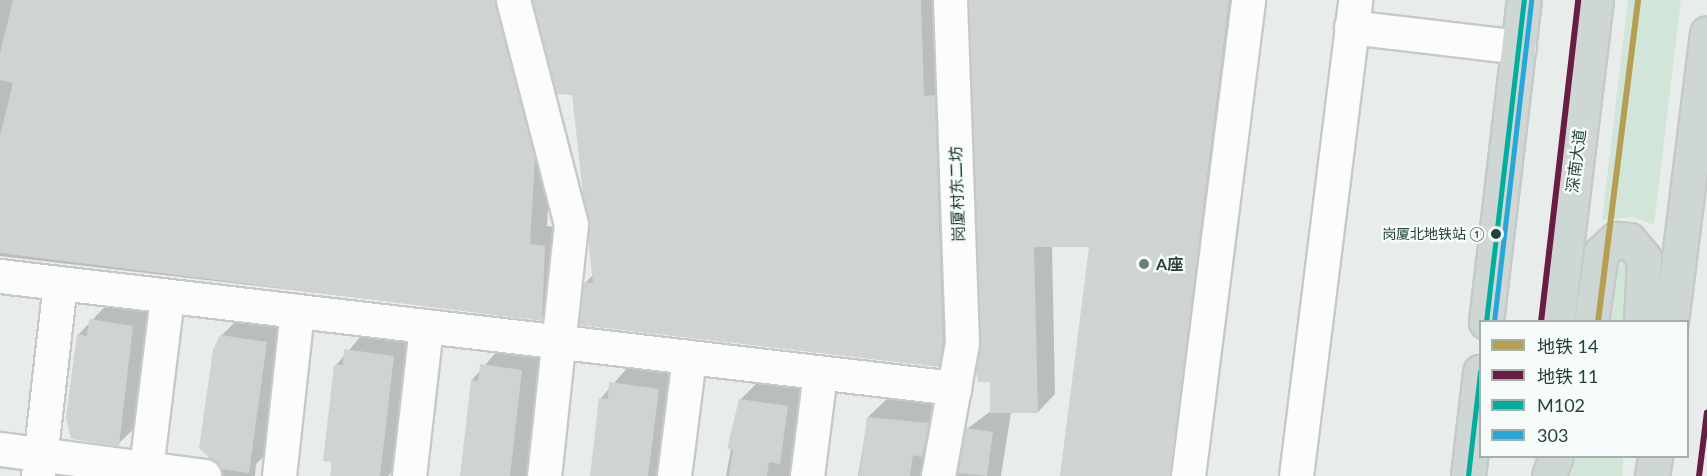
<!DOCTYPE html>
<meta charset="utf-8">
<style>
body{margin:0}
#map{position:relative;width:1707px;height:476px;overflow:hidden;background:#e8edeb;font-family:Lato,"Noto Sans SC",sans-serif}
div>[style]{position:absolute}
.green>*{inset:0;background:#d1e6d8}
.shadow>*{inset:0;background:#0003}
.building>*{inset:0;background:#cfd4d2}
.roads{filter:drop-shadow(2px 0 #c5cac8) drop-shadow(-2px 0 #c5cac8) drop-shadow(0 2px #c5cac8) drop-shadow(0 -2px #c5cac8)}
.minor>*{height:33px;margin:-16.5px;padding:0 16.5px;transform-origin:16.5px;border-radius:16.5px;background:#fcfcfc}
.major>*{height:33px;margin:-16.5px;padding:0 16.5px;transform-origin:16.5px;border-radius:16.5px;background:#cfd7d5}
.bus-1>*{height:4.5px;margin:-2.25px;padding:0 2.25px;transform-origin:2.25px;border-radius:2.25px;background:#01ad9c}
.bus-2>*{height:4.5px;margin:-2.25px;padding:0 2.25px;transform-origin:2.25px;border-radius:2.25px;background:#28a6d8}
.metro-1>*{height:6px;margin:-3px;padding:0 3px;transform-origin:3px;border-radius:3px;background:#b49f52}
.metro-2>*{height:6px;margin:-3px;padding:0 3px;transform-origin:3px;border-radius:3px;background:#6a1d44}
.dots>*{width:16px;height:16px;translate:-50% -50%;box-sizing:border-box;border:3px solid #f7fbf9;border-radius:50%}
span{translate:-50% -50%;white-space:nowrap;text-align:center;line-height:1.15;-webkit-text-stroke:4.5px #f7fbf9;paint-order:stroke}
.bus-label{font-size:14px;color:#24423a}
.right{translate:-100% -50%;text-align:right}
.street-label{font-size:16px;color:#24423a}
.poi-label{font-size:16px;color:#24423a;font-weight:700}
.left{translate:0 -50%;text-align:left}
.legend{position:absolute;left:1479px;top:320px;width:210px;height:138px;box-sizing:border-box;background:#f7fbf9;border:2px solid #a3b1ad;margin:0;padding:8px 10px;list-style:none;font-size:18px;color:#24423a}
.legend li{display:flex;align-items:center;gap:12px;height:30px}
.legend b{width:30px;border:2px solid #a3b1ad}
</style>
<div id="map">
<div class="green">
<i style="clip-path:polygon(1628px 0,1681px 0,1654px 225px,1633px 217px,1602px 220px)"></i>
<i style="clip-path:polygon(1617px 258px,1629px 259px,1629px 321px,1604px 322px)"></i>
<i style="clip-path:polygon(1576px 457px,1623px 457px,1623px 476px,1571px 476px)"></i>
</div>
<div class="shadow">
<i style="clip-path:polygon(0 0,516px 0,552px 139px,547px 226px,562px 228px,559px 301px,541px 319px,0 256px)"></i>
<i style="clip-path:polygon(534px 0,949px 0,956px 348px,938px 366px,585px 283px,594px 274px,573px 93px)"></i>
<i style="clip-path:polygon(970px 0,1245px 0,1190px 476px,1061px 476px,1091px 245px,1052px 246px,1055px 394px,1038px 412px,1011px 412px,1001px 476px,858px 476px,868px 417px,888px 398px,947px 404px,939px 462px,955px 476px,967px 429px,992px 410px,991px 381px,979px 380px)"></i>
<i style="clip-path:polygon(114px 297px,156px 303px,142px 421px,118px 444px,78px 335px)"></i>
<i style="clip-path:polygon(245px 312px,289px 319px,272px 448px,256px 464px,255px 476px,218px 476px,221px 336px)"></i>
<i style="clip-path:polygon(369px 327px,416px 333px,402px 461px,388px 476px,331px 476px,336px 365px)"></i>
<i style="clip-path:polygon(505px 342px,544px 347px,530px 476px,469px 476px,472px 380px)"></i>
<i style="clip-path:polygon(634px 360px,681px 366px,669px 476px,592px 476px,601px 398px)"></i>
<i style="clip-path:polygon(764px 376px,811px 383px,798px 476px,726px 476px,740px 400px)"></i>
</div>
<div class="building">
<i style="clip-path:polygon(13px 0,495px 0,535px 158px,530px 244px,545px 246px,542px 321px,0 253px,0 136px,13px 83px,0 80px,0 53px)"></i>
<i style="clip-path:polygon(532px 0,921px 0,924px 96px,935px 95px,943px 342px,939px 367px,579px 325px,584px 282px,593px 283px,572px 95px,557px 94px)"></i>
<i style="clip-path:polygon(969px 0,1229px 0,1170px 476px,1060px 476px,1089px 247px,1034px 247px,1038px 413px,990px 413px,990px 382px,978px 382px,976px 373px,981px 342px)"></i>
<i style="clip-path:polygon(89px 319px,133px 326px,119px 446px,71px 439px,66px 418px,77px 334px,87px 336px)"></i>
<i style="clip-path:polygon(220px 335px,267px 342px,249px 473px,221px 469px,199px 448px,213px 350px)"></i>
<i style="clip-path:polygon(344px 349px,394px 356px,380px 476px,330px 476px,332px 462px,323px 461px,334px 365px,343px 365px)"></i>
<i style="clip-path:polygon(480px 364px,522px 370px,510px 476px,460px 476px,471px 380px,478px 381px)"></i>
<i style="clip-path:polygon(609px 382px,659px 389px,648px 476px,590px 476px,599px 398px,608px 399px)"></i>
<i style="clip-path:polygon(739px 399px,788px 406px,780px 464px,769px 462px,767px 476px,729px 476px,733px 450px,727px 449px)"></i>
<i style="clip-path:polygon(867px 417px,929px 423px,922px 457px,913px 455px,910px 476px,859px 476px)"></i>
<i style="clip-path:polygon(966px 428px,993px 432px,987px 476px,958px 473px)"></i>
</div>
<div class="roads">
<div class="minor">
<i style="left:513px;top:0;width:231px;rotate:75.5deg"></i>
<i style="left:571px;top:224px;width:253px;rotate:96.1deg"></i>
<i style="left:1351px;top:27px;width:169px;rotate:6.8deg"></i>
<i style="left:0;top:276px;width:961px;rotate:6.7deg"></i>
<i style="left:0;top:449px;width:206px;rotate:7.5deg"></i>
<i style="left:146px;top:468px;width:173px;rotate:-83deg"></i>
<i style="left:38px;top:476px;width:194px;rotate:-83.5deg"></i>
<i style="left:279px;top:476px;width:166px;rotate:-83.8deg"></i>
<i style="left:409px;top:476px;width:151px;rotate:-83.5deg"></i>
<i style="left:674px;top:476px;width:120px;rotate:-82.8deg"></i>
<i style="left:807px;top:476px;width:104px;rotate:-82.8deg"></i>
<i style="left:938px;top:476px;width:135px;rotate:-79.8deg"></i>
<i style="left:962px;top:343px;width:343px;rotate:-92deg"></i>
<i style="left:1188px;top:476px;width:480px;rotate:-82.8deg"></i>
<i style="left:1296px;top:476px;width:480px;rotate:-82.9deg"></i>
</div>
<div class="major">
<i style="left:1486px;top:322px;width:324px;rotate:-83.3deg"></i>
<i style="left:1557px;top:322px;width:324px;rotate:-83.1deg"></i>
<i style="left:1591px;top:322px;width:70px;rotate:-81.8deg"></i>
<i style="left:1601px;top:253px;width:21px;rotate:-43deg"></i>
<i style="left:1616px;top:239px;width:13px;rotate:4deg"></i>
<i style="left:1629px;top:240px;width:23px;rotate:50deg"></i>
<i style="left:1644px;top:258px;width:64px;rotate:92.7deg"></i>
<i style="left:1671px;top:322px;width:291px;rotate:-82.9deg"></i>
<i style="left:1468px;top:476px;width:105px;rotate:-83.4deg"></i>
<i style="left:1549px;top:476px;width:21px;rotate:-71deg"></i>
<i style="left:1652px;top:476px;width:20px;rotate:-81deg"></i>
</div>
</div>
<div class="bus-1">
<i style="left:1486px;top:322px;width:324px;rotate:-83.3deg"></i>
<i style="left:1468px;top:476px;width:105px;rotate:-83.4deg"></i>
</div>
<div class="bus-2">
<i style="left:1494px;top:322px;width:323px;rotate:-83.4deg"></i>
</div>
<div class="metro-1">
<i style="left:1598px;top:322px;width:324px;rotate:-82.9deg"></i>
</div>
<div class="metro-2">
<i style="left:1541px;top:322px;width:324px;rotate:-83.4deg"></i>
<i style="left:1699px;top:476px;width:64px;rotate:-82.9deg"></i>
</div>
<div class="dots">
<i style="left:1496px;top:234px;background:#24423a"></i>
<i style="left:1144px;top:264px;background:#697e78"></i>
</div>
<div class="bus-label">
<span class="right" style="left:1485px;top:234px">岗厦北地铁站 ①</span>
</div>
<div class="street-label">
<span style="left:1576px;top:161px;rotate:-83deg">深南大道</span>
<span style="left:957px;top:194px;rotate:-92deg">岗厦村东二坊</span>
</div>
<div class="poi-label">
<span class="left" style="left:1156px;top:264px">A座</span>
</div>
<ul class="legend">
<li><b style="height:8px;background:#b49f52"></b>地铁 14</li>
<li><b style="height:8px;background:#6a1d44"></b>地铁 11</li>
<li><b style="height:8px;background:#01ad9c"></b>M102</li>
<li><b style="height:8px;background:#28a6d8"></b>303</li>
</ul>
</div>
